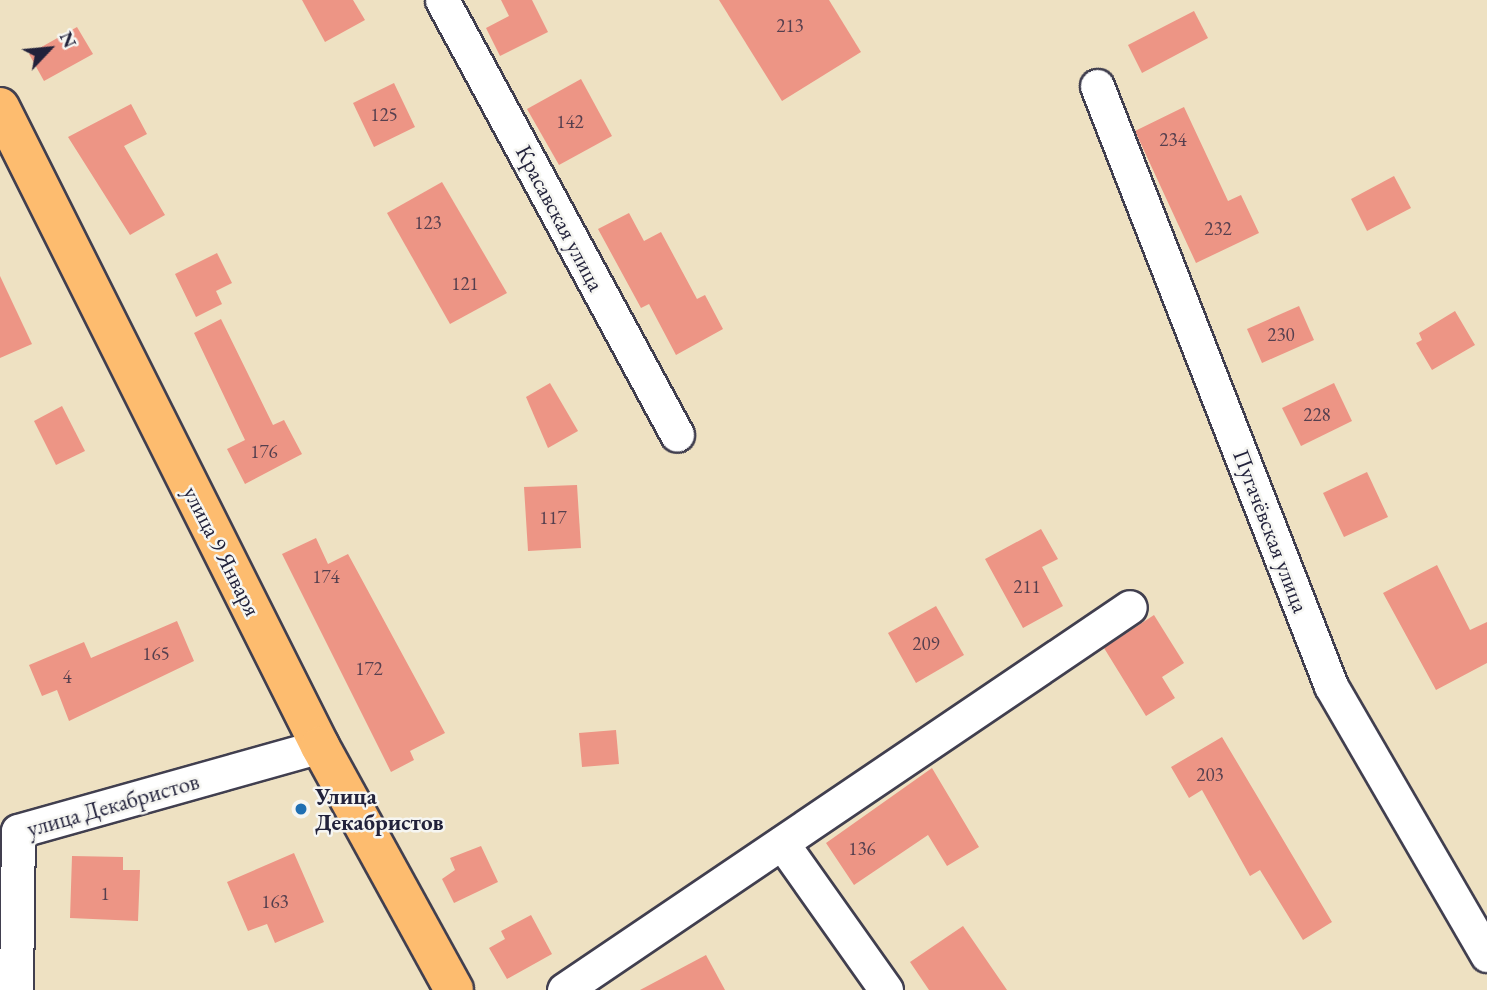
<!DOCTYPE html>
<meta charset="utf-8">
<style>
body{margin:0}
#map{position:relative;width:1487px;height:990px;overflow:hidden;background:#eee1c2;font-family:"EB Garamond",serif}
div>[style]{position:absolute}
.building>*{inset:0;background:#ed9585}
.roads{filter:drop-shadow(2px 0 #413f4f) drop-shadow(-2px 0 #413f4f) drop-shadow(0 2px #413f4f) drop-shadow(0 -2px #413f4f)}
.minor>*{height:33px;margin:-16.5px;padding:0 16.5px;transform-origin:16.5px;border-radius:16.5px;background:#fff}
.major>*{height:38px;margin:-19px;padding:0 19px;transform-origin:19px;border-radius:19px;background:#fdbc6f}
.dots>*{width:19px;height:19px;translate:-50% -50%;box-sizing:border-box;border:4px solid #f6f6f2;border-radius:50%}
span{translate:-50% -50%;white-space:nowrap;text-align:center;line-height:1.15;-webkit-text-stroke:5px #f6f6f2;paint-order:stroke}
.number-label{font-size:19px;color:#553f4e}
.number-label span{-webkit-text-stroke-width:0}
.street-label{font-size:23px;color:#22223b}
.poi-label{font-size:23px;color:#22223b;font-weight:700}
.left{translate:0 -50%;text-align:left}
.north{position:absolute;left:14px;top:14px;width:70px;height:70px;-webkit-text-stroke:5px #f6f6f2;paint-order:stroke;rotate:64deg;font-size:19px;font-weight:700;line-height:28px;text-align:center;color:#22223b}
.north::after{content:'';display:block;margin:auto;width:24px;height:32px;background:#22223b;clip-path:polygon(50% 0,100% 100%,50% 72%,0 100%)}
</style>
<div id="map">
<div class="building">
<i style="clip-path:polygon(302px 0,353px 0,365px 20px,325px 42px)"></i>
<i style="clip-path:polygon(501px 0,532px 0,548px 32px,500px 56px,486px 28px,509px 16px)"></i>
<i style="clip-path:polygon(719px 0,829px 0,861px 52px,782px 101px)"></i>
<i style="clip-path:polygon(1194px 11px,1208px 38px,1142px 73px,1128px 45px)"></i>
<i style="clip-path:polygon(77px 27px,93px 54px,44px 81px,29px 54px)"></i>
<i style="clip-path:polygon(581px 79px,612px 136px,559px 165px,527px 109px)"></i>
<i style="clip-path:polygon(394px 83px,415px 127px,374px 147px,353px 103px)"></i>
<i style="clip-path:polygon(131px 104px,147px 134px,124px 146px,165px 215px,130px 235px,68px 137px)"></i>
<i style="clip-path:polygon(1184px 107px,1228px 201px,1241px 195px,1259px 233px,1196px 263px,1135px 131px)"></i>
<i style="clip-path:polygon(1394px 176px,1411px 208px,1367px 231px,1351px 199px)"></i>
<i style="clip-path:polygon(442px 182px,507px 293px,450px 324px,387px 213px)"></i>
<i style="clip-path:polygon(629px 213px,644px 241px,661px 232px,697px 299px,705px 295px,723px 329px,676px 355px,649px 304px,641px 308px,598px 229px)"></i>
<i style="clip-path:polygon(217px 253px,232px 283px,216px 291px,222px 304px,196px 317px,175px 274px)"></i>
<i style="clip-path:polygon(0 276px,32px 344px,0 358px)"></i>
<i style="clip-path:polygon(1299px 306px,1314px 340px,1262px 363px,1247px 329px)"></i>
<i style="clip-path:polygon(1455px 311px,1475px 345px,1432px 370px,1416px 343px,1422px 340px,1419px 333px)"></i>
<i style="clip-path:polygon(221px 319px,273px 425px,284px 420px,302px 454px,245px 484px,227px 449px,245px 440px,194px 333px)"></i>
<i style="clip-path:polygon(550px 383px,578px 431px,548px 448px,526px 397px)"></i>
<i style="clip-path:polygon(1334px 383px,1352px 421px,1301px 446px,1282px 408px)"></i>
<i style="clip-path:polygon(62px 406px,85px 451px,56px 465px,34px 421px)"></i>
<i style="clip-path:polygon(1367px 472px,1388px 517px,1344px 537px,1323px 493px)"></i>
<i style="clip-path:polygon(577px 485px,581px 548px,528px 551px,524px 487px)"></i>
<i style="clip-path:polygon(1041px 529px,1058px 559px,1042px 567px,1063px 606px,1023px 628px,985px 559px)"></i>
<i style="clip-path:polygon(316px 538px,328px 564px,348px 554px,445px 733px,410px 751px,414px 760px,391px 772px,282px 554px)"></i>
<i style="clip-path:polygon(1437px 565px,1470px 630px,1487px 622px,1487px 663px,1436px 690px,1383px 593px)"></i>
<i style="clip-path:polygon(936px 606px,964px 655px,916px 683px,888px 633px)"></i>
<i style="clip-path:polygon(1154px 615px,1184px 663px,1162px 677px,1175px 698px,1146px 716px,1104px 648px)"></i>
<i style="clip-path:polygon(177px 621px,194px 661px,69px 721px,57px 690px,42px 696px,29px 665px,84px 642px,91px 658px)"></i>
<i style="clip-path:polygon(616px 730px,619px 764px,582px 767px,579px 733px)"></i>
<i style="clip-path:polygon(1222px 737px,1332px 922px,1303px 940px,1260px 870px,1250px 876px,1202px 790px,1189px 798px,1171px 767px)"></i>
<i style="clip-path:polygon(932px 768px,979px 847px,947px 866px,928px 835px,854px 885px,826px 843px)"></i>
<i style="clip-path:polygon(481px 846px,498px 882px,454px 903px,442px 879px,455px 870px,450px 858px)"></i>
<i style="clip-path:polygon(294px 853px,324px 922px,275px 943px,267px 924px,248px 931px,227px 882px)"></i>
<i style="clip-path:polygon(72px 856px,123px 857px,123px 870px,140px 870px,138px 921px,70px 918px)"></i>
<i style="clip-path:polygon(531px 915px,552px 954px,507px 979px,489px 948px,505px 939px,501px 931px)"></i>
<i style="clip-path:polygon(963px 926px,1007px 990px,929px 990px,910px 962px)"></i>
<i style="clip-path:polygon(706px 955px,725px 990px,640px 990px)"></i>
</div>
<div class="roads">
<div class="minor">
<i style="left:442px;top:0;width:494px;rotate:61.6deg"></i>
<i style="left:1097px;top:86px;width:644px;rotate:68.69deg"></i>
<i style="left:1331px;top:686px;width:311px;rotate:59.9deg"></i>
<i style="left:782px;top:843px;width:180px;rotate:54.7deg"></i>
<i style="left:16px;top:990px;width:159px;rotate:-89.3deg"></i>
<i style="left:18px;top:831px;width:314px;rotate:-15.7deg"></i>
<i style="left:564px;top:990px;width:683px;rotate:-34.09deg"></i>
</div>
<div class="major">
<i style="left:0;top:107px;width:715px;rotate:63.4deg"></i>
<i style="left:320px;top:746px;width:278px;rotate:61.2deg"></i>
</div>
</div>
<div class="dots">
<i style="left:301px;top:809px;background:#1f6fb2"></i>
</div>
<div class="number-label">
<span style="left:790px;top:26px">213</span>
<span style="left:384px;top:115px">125</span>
<span style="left:570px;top:122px">142</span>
<span style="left:1173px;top:140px">234</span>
<span style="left:428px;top:223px">123</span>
<span style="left:1218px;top:229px">232</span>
<span style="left:465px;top:284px">121</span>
<span style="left:1281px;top:335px">230</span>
<span style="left:1317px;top:415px">228</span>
<span style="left:264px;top:452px">176</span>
<span style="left:553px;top:518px">117</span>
<span style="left:326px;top:577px">174</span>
<span style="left:1027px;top:587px">211</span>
<span style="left:926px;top:644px">209</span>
<span style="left:156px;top:654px">165</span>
<span style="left:369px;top:669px">172</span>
<span style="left:67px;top:677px">4</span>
<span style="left:1210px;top:775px">203</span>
<span style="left:862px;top:849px">136</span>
<span style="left:105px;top:894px">1</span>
<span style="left:275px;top:902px">163</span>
</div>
<div class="street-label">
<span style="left:560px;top:218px;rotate:62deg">Красавская улица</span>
<span style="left:1271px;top:531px;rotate:69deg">Пугачёвская улица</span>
<span style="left:222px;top:551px;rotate:63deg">улица 9 Января</span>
<span style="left:113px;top:805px;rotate:-16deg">улица Декабристов</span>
</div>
<div class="poi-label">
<span class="left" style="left:315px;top:809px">Улица<br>Декабристов</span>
</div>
<div class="north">N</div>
</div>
